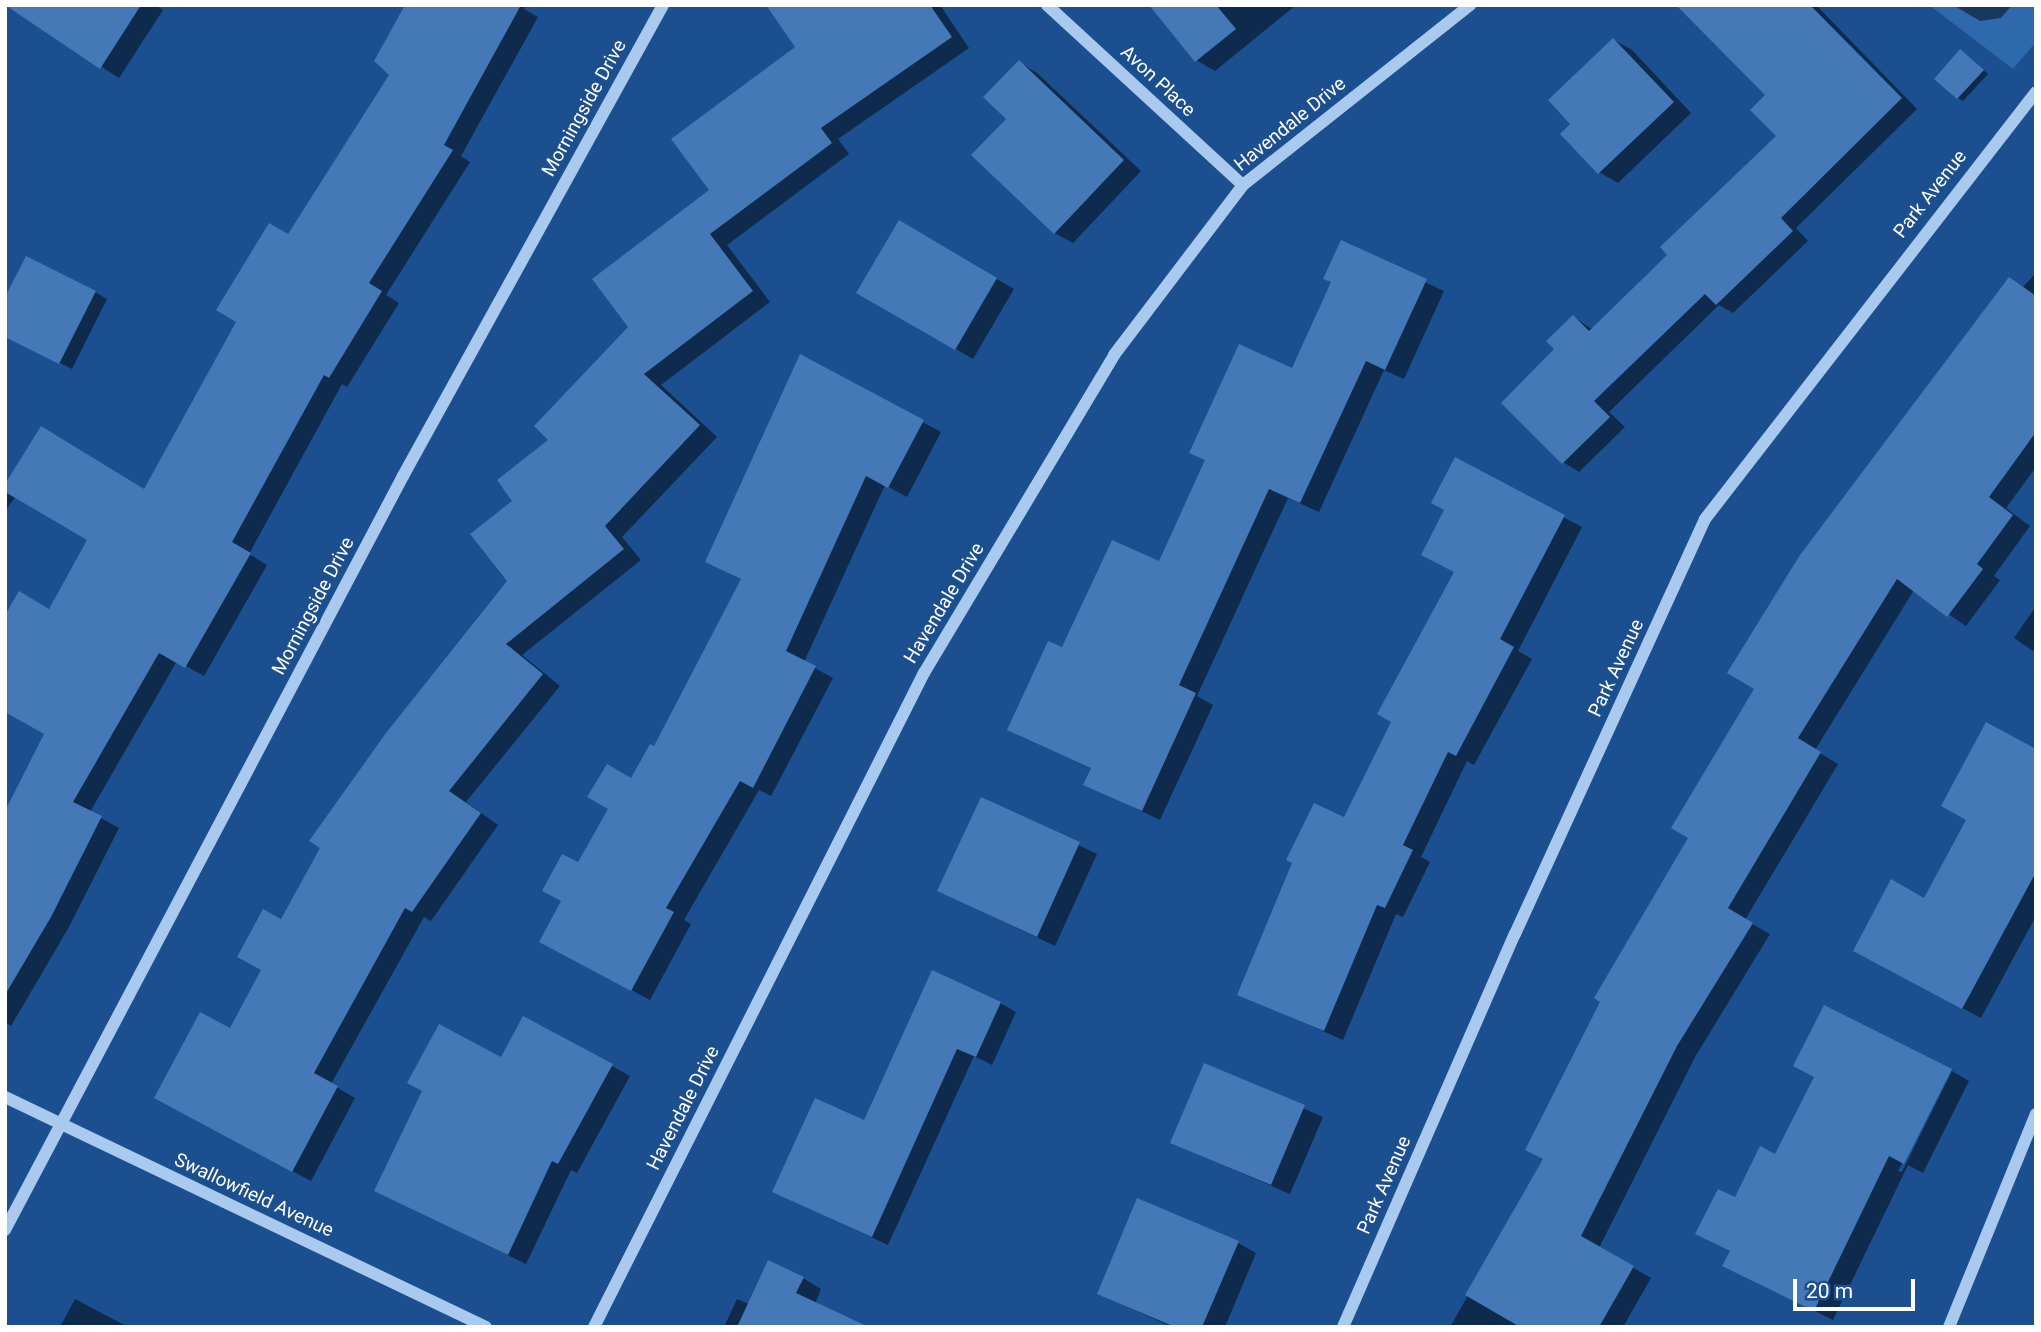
<!DOCTYPE html>
<style>
body{margin:0}
#map{position:relative;width:2041px;height:1332px;overflow:hidden;background:#1b4f8f;font-family:Roboto,sans-serif}
div>[style]{position:absolute}
.green>*{inset:0;background:#2e69ad}
.shadow>*{inset:0;background:#0007}
.building>*{inset:0;background:#4478b7}
.minor>*{height:12px;margin:-6px;padding:0 6px;transform-origin:6px;border-radius:6px;background:#a9c9ee}
span{translate:-50% -50%;white-space:nowrap;text-align:center;line-height:1.15;-webkit-text-stroke:7px #1b4f8f;paint-order:stroke}
.street-label{font-size:19px;color:#fff}
.frame{position:absolute;inset:0;border:7px solid #fff;pointer-events:none}
.scale{position:absolute;left:1793px;top:1279px;width:122px;height:32px;box-sizing:border-box;border:4px solid #fff;border-top:0;padding-left:9px;font-size:21px;line-height:24px;white-space:nowrap;color:#fff;-webkit-text-stroke:5px #1b4f8f;paint-order:stroke}
</style>
<div id="map">
<div class="green">
<i style="clip-path:polygon(1929px 5px,2036px 5px,2036px 42px,2013px 69px)"></i>
</div>
<div class="shadow">
<i style="clip-path:polygon(5px 5px,155px 5px,163px 10px,119px 78px)"></i>
<i style="clip-path:polygon(407px 5px,526px 5px,524px 9px,538px 17px,461px 156px,470px 162px,386px 295px,399px 303px,347px 387px,342px 384px,249px 554px,267px 565px,204px 676px,177px 661px,90px 812px,119px 828px,69px 927px,11px 1026px,5px 1022px,5px 815px,46px 734px,49px 611px,89px 540px,16px 496px,5px 511px,5px 487px,145px 491px,289px 236px,391px 74px)"></i>
<i style="clip-path:polygon(768px 5px,940px 5px,969px 48px,838px 139px,849px 154px,727px 245px,770px 302px,661px 385px,717px 437px,622px 537px,641px 560px,522px 655px,560px 686px,466px 802px,498px 825px,431px 921px,424px 917px,331px 1084px,355px 1098px,311px 1181px,174px 1108px,231px 1031px,263px 970px,282px 921px,509px 581px,515px 501px,551px 440px,630px 327px,798px 48px)"></i>
<i style="clip-path:polygon(1151px 5px,1296px 5px,1215px 71px,1196px 60px)"></i>
<i style="clip-path:polygon(1679px 5px,1816px 5px,1917px 109px,1796px 228px,1808px 241px,1733px 313px,1719px 305px,1609px 412px,1625px 427px,1579px 472px,1563px 462px,1556px 349px,1574px 317px,1593px 330px,1670px 255px,1778px 136px,1768px 95px)"></i>
<i style="clip-path:polygon(1953px 5px,2012px 5px,2001px 18px,1980px 21px)"></i>
<i style="clip-path:polygon(1614px 40px,1632px 50px,1691px 113px,1618px 183px,1599px 172px,1573px 124px)"></i>
<i style="clip-path:polygon(1966px 55px,1988px 74px,1963px 101px,1958px 98px)"></i>
<i style="clip-path:polygon(1019px 62px,1037px 73px,1141px 171px,1073px 243px,1055px 233px,1008px 118px)"></i>
<i style="clip-path:polygon(900px 222px,1014px 289px,973px 359px,859px 292px)"></i>
<i style="clip-path:polygon(1342px 243px,1444px 291px,1404px 379px,1384px 370px,1319px 512px,1288px 498px,1197px 696px,1213px 705px,1160px 820px,1085px 784px,1100px 770px,1009px 729px,1063px 650px,1160px 563px,1293px 370px,1333px 282px)"></i>
<i style="clip-path:polygon(2036px 273px,2036px 467px,2006px 508px,2030px 526px,1994px 576px,2000px 580px,1966px 626px,1914px 590px,1815px 750px,1838px 764px,1745px 920px,1770px 934px,1695px 1057px,1599px 1248px,1651px 1278px,1623px 1327px,1450px 1327px,1545px 1160px,2009px 279px,2023px 287px)"></i>
<i style="clip-path:polygon(95px 292px,107px 299px,72px 369px,5px 336px)"></i>
<i style="clip-path:polygon(801px 357px,941px 432px,907px 497px,885px 485px,804px 662px,833px 678px,771px 796px,759px 790px,684px 920px,691px 924px,650px 1000px,560px 952px,579px 865px,654px 748px,743px 580px,707px 562px)"></i>
<i style="clip-path:polygon(1455px 460px,1582px 527px,1518px 651px,1532px 659px,1474px 765px,1467px 761px,1421px 857px,1430px 862px,1403px 917px,1396px 914px,1343px 1040px,1239px 994px,1345px 820px,1393px 722px,1456px 572px,1446px 510px)"></i>
<i style="clip-path:polygon(2036px 606px,2036px 653px,2014px 638px)"></i>
<i style="clip-path:polygon(2036px 751px,2036px 916px,1981px 1018px,1873px 961px,1925px 900px)"></i>
<i style="clip-path:polygon(981px 799px,1097px 854px,1055px 946px,939px 891px)"></i>
<i style="clip-path:polygon(1000px 1003px,1016px 1012px,992px 1065px,974px 1056px,888px 1245px,774px 1191px,865px 1122px)"></i>
<i style="clip-path:polygon(1205px 1065px,1323px 1117px,1290px 1194px,1172px 1143px)"></i>
<i style="clip-path:polygon(612px 1066px,630px 1076px,577px 1173px,571px 1170px,526px 1264px,377px 1191px)"></i>
<i style="clip-path:polygon(1949px 1069px,1898px 1171px,1902px 1172px,1952px 1071px,1969px 1081px,1923px 1173px,1908px 1165px,1833px 1320px,1724px 1266px,1732px 1252px,1697px 1234px,1776px 1156px)"></i>
<i style="clip-path:polygon(1238px 1243px,1256px 1253px,1225px 1327px,1172px 1327px,1099px 1294px)"></i>
<i style="clip-path:polygon(803px 1278px,821px 1289px,815px 1304px,858px 1327px,724px 1327px,737px 1299px,749px 1304px)"></i>
<i style="clip-path:polygon(75px 1299px,128px 1327px,60px 1327px)"></i>
</div>
<div class="building">
<i style="clip-path:polygon(5px 5px,141px 5px,100px 69px)"></i>
<i style="clip-path:polygon(405px 5px,521px 5px,444px 145px,453px 150px,369px 283px,382px 291px,329px 378px,324px 375px,232px 542px,251px 553px,185px 668px,159px 653px,73px 802px,102px 816px,51px 917px,5px 995px,5px 811px,44px 734px,5px 712px,5px 615px,19px 591px,49px 609px,87px 540px,5px 492px,5px 484px,41px 426px,144px 489px,236px 322px,216px 310px,269px 223px,288px 234px,389px 75px,374px 61px)"></i>
<i style="clip-path:polygon(766px 5px,930px 5px,952px 37px,821px 128px,832px 143px,710px 234px,753px 291px,644px 374px,700px 425px,605px 526px,624px 549px,506px 644px,543px 674px,449px 791px,481px 813px,412px 912px,405px 908px,314px 1073px,338px 1086px,292px 1172px,154px 1098px,200px 1012px,230px 1028px,261px 970px,237px 957px,263px 909px,281px 919px,320px 848px,309px 841px,386px 733px,507px 581px,470px 534px,512px 501px,497px 480px,548px 440px,534px 426px,628px 327px,592px 279px,709px 190px,671px 139px,795px 47px)"></i>
<i style="clip-path:polygon(1149px 5px,1216px 5px,1236px 29px,1195px 62px)"></i>
<i style="clip-path:polygon(1676px 5px,1810px 5px,1902px 98px,1781px 218px,1793px 231px,1716px 305px,1705px 294px,1594px 401px,1610px 417px,1562px 464px,1501px 403px,1554px 349px,1546px 341px,1573px 315px,1589px 331px,1667px 255px,1660px 247px,1776px 136px,1750px 110px,1765px 95px)"></i>
<i style="clip-path:polygon(1613px 38px,1674px 102px,1598px 174px,1560px 134px,1570px 124px,1548px 100px)"></i>
<i style="clip-path:polygon(1960px 49px,1984px 70px,1957px 99px,1934px 79px)"></i>
<i style="clip-path:polygon(1019px 60px,1124px 160px,1054px 234px,971px 155px,1006px 119px,983px 97px)"></i>
<i style="clip-path:polygon(899px 220px,997px 278px,955px 350px,856px 293px)"></i>
<i style="clip-path:polygon(1341px 240px,1427px 279px,1385px 370px,1366px 361px,1300px 503px,1269px 489px,1179px 685px,1196px 693px,1142px 811px,1083px 785px,1091px 768px,1007px 730px,1048px 641px,1062px 647px,1112px 540px,1159px 561px,1205px 460px,1189px 453px,1239px 344px,1292px 368px,1331px 282px,1323px 279px)"></i>
<i style="clip-path:polygon(26px 256px,96px 291px,59px 364px,5px 337px,5px 297px)"></i>
<i style="clip-path:polygon(2009px 277px,2036px 296px,2036px 432px,1989px 497px,2013px 515px,1977px 564px,1983px 569px,1947px 617px,1897px 579px,1798px 738px,1821px 752px,1728px 908px,1753px 923px,1677px 1046px,1581px 1236px,1634px 1266px,1599px 1327px,1520px 1327px,1465px 1295px,1543px 1159px,1525px 1150px,1600px 1002px,1594px 998px,1688px 838px,1671px 828px,1754px 689px,1727px 673px,1800px 555px)"></i>
<i style="clip-path:polygon(800px 354px,924px 420px,888px 488px,866px 476px,786px 651px,816px 666px,753px 788px,740px 781px,666px 908px,674px 912px,631px 991px,539px 942px,561px 901px,542px 891px,562px 854px,578px 862px,608px 809px,587px 797px,607px 764px,631px 778px,650px 744px,654px 746px,741px 579px,705px 562px)"></i>
<i style="clip-path:polygon(1455px 457px,1565px 515px,1500px 639px,1514px 647px,1456px 756px,1448px 752px,1403px 845px,1413px 850px,1385px 908px,1377px 905px,1324px 1031px,1237px 995px,1292px 863px,1286px 860px,1314px 803px,1344px 817px,1391px 722px,1377px 714px,1454px 572px,1421px 555px,1444px 510px,1431px 503px)"></i>
<i style="clip-path:polygon(1986px 722px,2036px 749px,2036px 872px,1962px 1009px,1853px 951px,1891px 879px,1924px 898px,1966px 820px,1941px 806px)"></i>
<i style="clip-path:polygon(981px 797px,1080px 842px,1037px 937px,937px 891px)"></i>
<i style="clip-path:polygon(932px 970px,1001px 1002px,976px 1057px,957px 1049px,872px 1237px,772px 1192px,815px 1098px,864px 1120px)"></i>
<i style="clip-path:polygon(1824px 1005px,1952px 1069px,1904px 1164px,1889px 1156px,1814px 1311px,1722px 1266px,1730px 1251px,1695px 1234px,1718px 1189px,1735px 1197px,1760px 1146px,1775px 1154px,1814px 1077px,1793px 1066px)"></i>
<i style="clip-path:polygon(523px 1016px,613px 1064px,558px 1164px,552px 1161px,508px 1255px,374px 1191px,422px 1091px,407px 1083px,439px 1024px,501px 1057px)"></i>
<i style="clip-path:polygon(1204px 1063px,1305px 1105px,1271px 1185px,1170px 1143px)"></i>
<i style="clip-path:polygon(1137px 1198px,1239px 1241px,1202px 1327px,1175px 1327px,1097px 1294px)"></i>
<i style="clip-path:polygon(768px 1260px,804px 1277px,796px 1293px,869px 1327px,737px 1327px)"></i>
</div>
<div class="minor">
<i style="left:1047px;top:5px;width:266px;rotate:42.6deg"></i>
<i style="left:5px;top:1097px;width:533px;rotate:25.56deg"></i>
<i style="left:5px;top:1230px;width:853px;rotate:-62.17deg"></i>
<i style="left:403px;top:476px;width:538px;rotate:-61.1deg"></i>
<i style="left:594px;top:1327px;width:733px;rotate:-63.23deg"></i>
<i style="left:924px;top:673px;width:370px;rotate:-59.1deg"></i>
<i style="left:1114px;top:355px;width:213px;rotate:-52.8deg"></i>
<i style="left:1243px;top:185px;width:290px;rotate:-38.4deg"></i>
<i style="left:1343px;top:1327px;width:429px;rotate:-66.4deg"></i>
<i style="left:1515px;top:934px;width:456px;rotate:-65.4deg"></i>
<i style="left:1705px;top:519px;width:540px;rotate:-52.22deg"></i>
<i style="left:1949px;top:1327px;width:230px;rotate:-67.8deg"></i>
</div>
<div class="street-label">
<span style="left:1158px;top:81px;rotate:43deg">Avon Place</span>
<span style="left:584px;top:108px;rotate:-61deg">Morningside Drive</span>
<span style="left:1290px;top:124px;rotate:-39deg">Havendale Drive</span>
<span style="left:1930px;top:194px;rotate:-52deg">Park Avenue</span>
<span style="left:944px;top:603px;rotate:-59deg">Havendale Drive</span>
<span style="left:313px;top:606px;rotate:-62deg">Morningside Drive</span>
<span style="left:1616px;top:668px;rotate:-65deg">Park Avenue</span>
<span style="left:683px;top:1108px;rotate:-63deg">Havendale Drive</span>
<span style="left:1384px;top:1185px;rotate:-66deg">Park Avenue</span>
<span style="left:254px;top:1195px;rotate:25deg">Swallowfield Avenue</span>
</div>
<div class="frame"></div>
<div class="scale">20 m</div>
</div>
